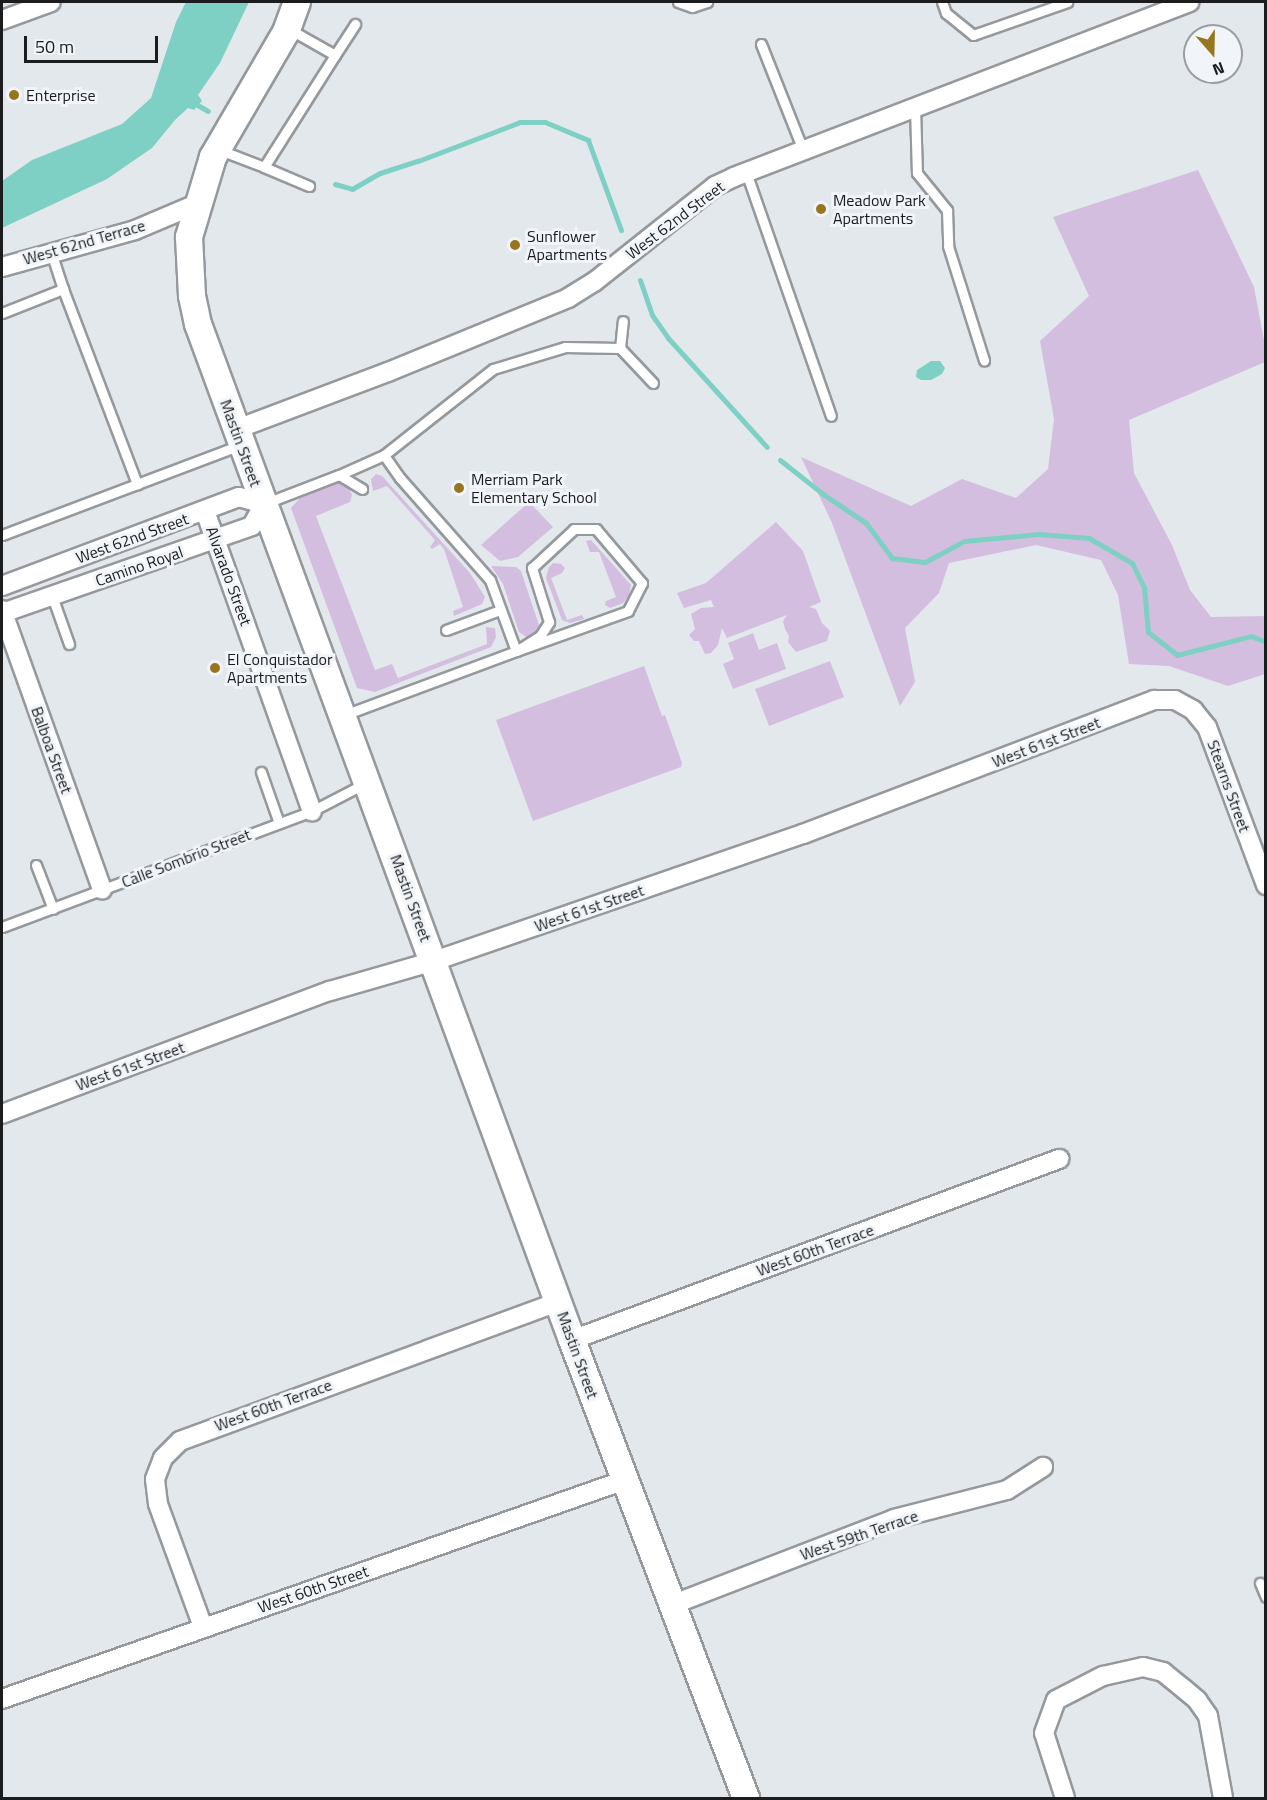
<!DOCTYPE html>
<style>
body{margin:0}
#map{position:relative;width:1267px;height:1800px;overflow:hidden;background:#e3e8ec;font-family:"Titillium Web",sans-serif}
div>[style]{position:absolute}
.green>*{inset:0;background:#d3bee0}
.water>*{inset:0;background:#7fd0c4}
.stream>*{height:5px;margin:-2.5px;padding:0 2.5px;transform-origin:2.5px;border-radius:2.5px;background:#7fd0c4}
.roads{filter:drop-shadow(2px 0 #95999d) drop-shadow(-2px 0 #95999d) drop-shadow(0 2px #95999d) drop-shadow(0 -2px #95999d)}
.lane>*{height:9px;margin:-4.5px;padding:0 4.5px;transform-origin:4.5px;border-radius:4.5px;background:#fff}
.street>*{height:18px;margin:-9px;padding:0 9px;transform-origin:9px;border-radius:9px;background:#fff}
.secondary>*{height:26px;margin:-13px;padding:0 13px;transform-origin:13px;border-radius:13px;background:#fff}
.dots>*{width:16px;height:16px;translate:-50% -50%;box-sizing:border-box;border:3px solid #f1f5f9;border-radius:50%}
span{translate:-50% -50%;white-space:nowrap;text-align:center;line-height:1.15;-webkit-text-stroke:6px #f1f5f9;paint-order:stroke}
.poi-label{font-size:16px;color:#1a1c1d}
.left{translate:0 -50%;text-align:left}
.street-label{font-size:16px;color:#1a1c1d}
.frame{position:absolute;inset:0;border:3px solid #1a1c1d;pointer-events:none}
.north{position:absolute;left:1183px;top:24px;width:60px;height:60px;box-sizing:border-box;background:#f1f5f9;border:2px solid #9b9ea1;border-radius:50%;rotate:160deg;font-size:16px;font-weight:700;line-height:24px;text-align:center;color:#1a1c1d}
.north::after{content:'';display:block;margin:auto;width:21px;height:27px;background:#97761f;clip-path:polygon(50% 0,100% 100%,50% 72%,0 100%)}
.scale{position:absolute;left:24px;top:36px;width:134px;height:27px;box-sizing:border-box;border:3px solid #1a1c1d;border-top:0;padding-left:8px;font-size:18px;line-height:21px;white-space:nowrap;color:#1a1c1d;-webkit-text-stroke:4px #f1f5f9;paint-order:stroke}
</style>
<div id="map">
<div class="green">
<i style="clip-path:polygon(1198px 170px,1254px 287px,1265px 346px,1265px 362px,1129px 420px,1134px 473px,1172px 545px,1190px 590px,1211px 617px,1265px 616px,1265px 674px,1228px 686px,1169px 666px,1129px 664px,1118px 595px,1101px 560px,1036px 545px,949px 563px,939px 593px,905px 628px,915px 682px,900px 706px,832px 523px,801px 457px,911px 506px,962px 479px,1016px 498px,1048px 469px,1054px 419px,1040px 341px,1089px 296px,1053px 217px)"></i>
<i style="clip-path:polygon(376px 474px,382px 476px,470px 573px,485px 597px,482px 604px,454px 616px,453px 611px,463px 607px,444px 549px,440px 544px,432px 549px,430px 547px,435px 540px,387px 486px,373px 491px,371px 479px)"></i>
<i style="clip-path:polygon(338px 483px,349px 488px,352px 495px,350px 502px,316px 516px,375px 670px,392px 664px,398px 678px,487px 644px,486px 627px,495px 628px,496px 637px,491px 647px,375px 692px,357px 688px,291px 508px,300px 498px)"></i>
<i style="clip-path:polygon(529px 502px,553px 527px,518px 557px,500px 561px,481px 545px)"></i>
<i style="clip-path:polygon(776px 522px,803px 551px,821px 602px,809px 607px,816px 609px,822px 623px,830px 631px,827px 641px,796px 652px,788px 642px,789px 636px,785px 629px,783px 621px,787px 615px,727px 638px,722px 628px,718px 645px,711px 653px,705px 654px,699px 641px,694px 641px,689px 635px,695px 629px,691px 614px,701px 608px,714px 607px,711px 600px,684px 608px,677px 593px,706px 583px)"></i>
<i style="clip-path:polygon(591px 540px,631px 585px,629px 595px,623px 603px,610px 608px,605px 605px,606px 601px,616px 597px,599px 552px,590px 552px,586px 541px)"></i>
<i style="clip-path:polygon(553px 563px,561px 564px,565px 568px,562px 573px,551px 578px,567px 620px,582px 615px,584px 619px,570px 623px,562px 620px,546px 578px,549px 567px)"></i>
<i style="clip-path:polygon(491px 566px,516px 567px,521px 571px,539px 625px,537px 633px,528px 638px,519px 632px,503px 584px)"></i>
<i style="clip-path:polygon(753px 633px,759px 650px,777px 643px,786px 669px,733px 689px,723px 664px,734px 659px,728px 643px)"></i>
<i style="clip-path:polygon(830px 661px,844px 697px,769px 726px,755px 689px)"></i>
<i style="clip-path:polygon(644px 666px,662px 716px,665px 715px,682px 763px,681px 767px,533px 821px,496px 720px)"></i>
</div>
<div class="water">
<i style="clip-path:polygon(186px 2px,249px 2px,220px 63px,198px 95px,202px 101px,194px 110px,188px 108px,175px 120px,152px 148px,107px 179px,2px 228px,2px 181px,32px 160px,122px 124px,151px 98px,176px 22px)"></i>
<i style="clip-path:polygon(931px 361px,940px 361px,945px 368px,942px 374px,931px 380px,921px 380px,916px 377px,917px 370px)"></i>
</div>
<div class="stream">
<i style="left:194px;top:103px;width:16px;rotate:30deg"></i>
<i style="left:335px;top:184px;width:18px;rotate:16deg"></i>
<i style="left:352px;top:189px;width:32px;rotate:-30deg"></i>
<i style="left:380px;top:173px;width:40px;rotate:-18deg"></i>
<i style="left:418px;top:161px;width:109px;rotate:-20.9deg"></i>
<i style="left:520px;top:122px;width:25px"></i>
<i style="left:545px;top:122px;width:47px;rotate:22.7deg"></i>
<i style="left:588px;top:140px;width:96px;rotate:69.9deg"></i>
<i style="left:640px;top:280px;width:37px;rotate:71deg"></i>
<i style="left:652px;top:315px;width:28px;rotate:55deg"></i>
<i style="left:668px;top:338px;width:147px;rotate:47.8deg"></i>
<i style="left:780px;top:460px;width:55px;rotate:38.3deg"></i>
<i style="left:823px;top:494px;width:52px;rotate:34deg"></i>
<i style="left:866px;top:523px;width:44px;rotate:53.4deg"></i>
<i style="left:892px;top:558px;width:33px;rotate:7deg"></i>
<i style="left:925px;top:562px;width:44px;rotate:-28.3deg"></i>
<i style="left:964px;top:541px;width:75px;rotate:-5.3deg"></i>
<i style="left:1039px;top:534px;width:50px;rotate:4.6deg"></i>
<i style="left:1089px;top:538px;width:50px;rotate:30.2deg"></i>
<i style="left:1132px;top:563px;width:28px;rotate:64deg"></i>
<i style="left:1144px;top:588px;width:44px;rotate:84.8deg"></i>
<i style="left:1148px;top:632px;width:37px;rotate:38deg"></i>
<i style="left:1177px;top:655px;width:76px;rotate:-14.4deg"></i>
<i style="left:1251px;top:636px;width:16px;rotate:22deg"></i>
</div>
<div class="roads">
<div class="lane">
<i style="left:678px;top:2px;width:15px;rotate:20deg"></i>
<i style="left:692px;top:7px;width:16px;rotate:-18deg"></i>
<i style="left:942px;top:2px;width:12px;rotate:70deg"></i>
<i style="left:946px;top:13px;width:35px;rotate:39deg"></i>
<i style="left:973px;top:35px;width:100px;rotate:-19.3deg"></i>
<i style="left:761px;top:44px;width:114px;rotate:68.4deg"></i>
<i style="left:335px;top:55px;width:37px;rotate:-57deg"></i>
<i style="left:915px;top:107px;width:66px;rotate:88.3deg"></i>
<i style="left:917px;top:173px;width:48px;rotate:51deg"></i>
<i style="left:947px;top:210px;width:36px;rotate:88deg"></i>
<i style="left:948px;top:246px;width:120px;rotate:72.5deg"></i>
<i style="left:220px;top:150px;width:47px;rotate:21.1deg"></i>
<i style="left:264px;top:167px;width:133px;rotate:-57.6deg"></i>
<i style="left:335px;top:55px;width:53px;rotate:-150.5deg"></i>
<i style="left:264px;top:167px;width:49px;rotate:22.9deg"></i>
<i style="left:746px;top:172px;width:258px;rotate:70.8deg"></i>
<i style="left:63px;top:289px;width:209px;rotate:69.2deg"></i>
<i style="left:2px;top:313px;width:66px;rotate:-21.5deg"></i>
<i style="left:63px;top:289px;width:39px;rotate:-108deg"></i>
<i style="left:620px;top:348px;width:27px;rotate:-84deg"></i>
<i style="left:339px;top:475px;width:49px;rotate:-24deg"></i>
<i style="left:384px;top:455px;width:139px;rotate:-38.3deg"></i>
<i style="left:493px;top:369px;width:75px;rotate:-17deg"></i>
<i style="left:565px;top:347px;width:55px;rotate:1deg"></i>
<i style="left:620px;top:348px;width:48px;rotate:46.7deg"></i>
<i style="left:266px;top:503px;width:78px;rotate:-21deg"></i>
<i style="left:339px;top:475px;width:27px;rotate:31deg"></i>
<i style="left:574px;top:529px;width:22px"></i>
<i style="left:596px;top:529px;width:71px;rotate:49.6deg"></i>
<i style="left:642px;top:583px;width:31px;rotate:117deg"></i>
<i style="left:628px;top:611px;width:119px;rotate:160.3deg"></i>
<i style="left:516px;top:651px;width:28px;rotate:-32deg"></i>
<i style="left:540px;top:636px;width:17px;rotate:-57deg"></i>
<i style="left:549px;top:622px;width:57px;rotate:-107.5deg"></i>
<i style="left:532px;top:568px;width:57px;rotate:-42.9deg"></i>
<i style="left:2px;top:535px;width:254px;rotate:-20.7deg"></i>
<i style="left:52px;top:596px;width:51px;rotate:70.5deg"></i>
<i style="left:446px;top:630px;width:58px;rotate:-20.3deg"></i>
<i style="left:344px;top:715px;width:184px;rotate:-20.4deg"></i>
<i style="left:516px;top:651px;width:76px;rotate:-110.1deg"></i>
<i style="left:490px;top:580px;width:136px;rotate:-131.4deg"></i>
<i style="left:400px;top:478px;width:28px;rotate:-125deg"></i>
<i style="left:261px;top:772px;width:54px;rotate:70.6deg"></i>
<i style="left:36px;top:865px;width:47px;rotate:68.9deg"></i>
<i style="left:2px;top:927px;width:331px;rotate:-20.5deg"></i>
<i style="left:312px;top:811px;width:61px;rotate:-27.4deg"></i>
<i style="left:1260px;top:1583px;width:15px;rotate:67deg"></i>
</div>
<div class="street">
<i style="left:2px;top:20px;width:52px;rotate:-20.2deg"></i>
<i style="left:2px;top:267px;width:138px;rotate:-15.5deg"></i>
<i style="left:135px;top:230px;width:69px;rotate:-22.9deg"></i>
<i style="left:237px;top:429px;width:161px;rotate:-20.7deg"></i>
<i style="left:388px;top:372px;width:195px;rotate:-22.3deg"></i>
<i style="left:568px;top:298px;width:31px;rotate:-32deg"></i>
<i style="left:594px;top:282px;width:154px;rotate:-38.4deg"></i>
<i style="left:715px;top:186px;width:21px;rotate:-25deg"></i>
<i style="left:734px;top:177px;width:488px;rotate:-21deg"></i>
<i style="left:205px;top:511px;width:319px;rotate:70.4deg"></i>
<i style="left:2px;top:586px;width:253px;rotate:-20.6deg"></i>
<i style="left:239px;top:497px;width:26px;rotate:16deg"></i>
<i style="left:264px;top:504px;width:25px;rotate:119deg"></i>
<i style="left:252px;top:526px;width:265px;rotate:160.8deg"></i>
<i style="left:2px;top:610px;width:297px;rotate:70.3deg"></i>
<i style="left:2px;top:1114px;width:350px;rotate:-20.6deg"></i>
<i style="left:330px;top:991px;width:108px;rotate:-16.1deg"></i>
<i style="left:434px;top:961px;width:390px;rotate:-19deg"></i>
<i style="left:803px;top:834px;width:376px;rotate:-20.9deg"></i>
<i style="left:1154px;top:700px;width:21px"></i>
<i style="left:1175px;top:700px;width:21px;rotate:29deg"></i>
<i style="left:1193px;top:710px;width:22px;rotate:51deg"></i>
<i style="left:1207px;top:727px;width:169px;rotate:69.5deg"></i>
<i style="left:572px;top:1340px;width:520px;rotate:-20.39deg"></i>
<i style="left:674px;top:1604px;width:236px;rotate:-21.1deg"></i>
<i style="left:894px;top:1519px;width:117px;rotate:-14.4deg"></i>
<i style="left:1007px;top:1490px;width:43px;rotate:-32.6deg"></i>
<i style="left:203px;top:1627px;width:131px;rotate:-110.1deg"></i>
<i style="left:158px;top:1504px;width:25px;rotate:-97deg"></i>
<i style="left:155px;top:1479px;width:22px;rotate:-69deg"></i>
<i style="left:163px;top:1458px;width:24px;rotate:-45deg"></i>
<i style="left:180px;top:1441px;width:403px;rotate:-20.2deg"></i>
<i style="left:2px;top:1699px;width:660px;rotate:-19.37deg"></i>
<i style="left:1065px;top:1798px;width:68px;rotate:-107.9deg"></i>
<i style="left:1044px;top:1733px;width:35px;rotate:-70deg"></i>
<i style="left:1056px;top:1700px;width:53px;rotate:-27.1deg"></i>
<i style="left:1103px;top:1676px;width:41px;rotate:-12.7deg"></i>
<i style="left:1143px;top:1667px;width:21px;rotate:14deg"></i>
<i style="left:1163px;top:1672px;width:27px;rotate:39deg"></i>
<i style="left:1184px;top:1689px;width:17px;rotate:40deg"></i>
<i style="left:1197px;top:1700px;width:19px;rotate:55deg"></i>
<i style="left:1208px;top:1716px;width:83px;rotate:79.6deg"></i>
</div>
<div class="secondary">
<i style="left:297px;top:2px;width:32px;rotate:110deg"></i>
<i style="left:286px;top:32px;width:145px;rotate:120.3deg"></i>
<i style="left:213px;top:157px;width:84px;rotate:106.7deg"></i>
<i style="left:189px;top:237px;width:59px;rotate:87.1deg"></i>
<i style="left:192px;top:296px;width:29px;rotate:78deg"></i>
<i style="left:198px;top:324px;width:1083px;rotate:69.79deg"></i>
<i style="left:572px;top:1340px;width:490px;rotate:69.2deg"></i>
</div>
</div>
<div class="dots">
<i style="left:14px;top:95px;background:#97761f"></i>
<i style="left:821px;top:209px;background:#97761f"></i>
<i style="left:515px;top:245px;background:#97761f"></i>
<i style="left:459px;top:488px;background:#97761f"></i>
<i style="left:215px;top:668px;background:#97761f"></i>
</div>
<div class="poi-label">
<span class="left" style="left:26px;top:95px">Enterprise</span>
<span class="left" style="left:833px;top:209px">Meadow Park<br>Apartments</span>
<span class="left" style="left:527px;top:245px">Sunflower<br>Apartments</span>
<span class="left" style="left:471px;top:488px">Merriam Park<br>Elementary School</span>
<span class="left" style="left:227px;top:668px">El Conquistador<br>Apartments</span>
</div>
<div class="street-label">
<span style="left:675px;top:220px;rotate:-37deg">West 62nd Street</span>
<span style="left:84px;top:242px;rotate:-16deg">West 62nd Terrace</span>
<span style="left:241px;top:443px;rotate:70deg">Mastin Street</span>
<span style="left:132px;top:538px;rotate:-20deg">West 62nd Street</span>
<span style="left:139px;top:566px;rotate:-19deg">Camino Royal</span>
<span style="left:229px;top:576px;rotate:70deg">Alvarado Street</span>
<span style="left:1046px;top:742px;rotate:-21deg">West 61st Street</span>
<span style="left:52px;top:750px;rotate:70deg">Balboa Street</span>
<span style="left:1229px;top:786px;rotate:70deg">Stearns Street</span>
<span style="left:186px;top:858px;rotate:-21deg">Calle Sombrio Street</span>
<span style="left:411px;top:898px;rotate:70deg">Mastin Street</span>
<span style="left:589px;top:908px;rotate:-19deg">West 61st Street</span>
<span style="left:130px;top:1066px;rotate:-20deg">West 61st Street</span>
<span style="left:815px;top:1250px;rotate:-20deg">West 60th Terrace</span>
<span style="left:578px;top:1355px;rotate:70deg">Mastin Street</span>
<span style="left:273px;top:1405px;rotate:-20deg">West 60th Terrace</span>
<span style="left:859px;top:1535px;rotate:-19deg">West 59th Terrace</span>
<span style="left:313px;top:1589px;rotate:-19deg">West 60th Street</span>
</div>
<div class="frame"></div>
<div class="north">N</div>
<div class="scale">50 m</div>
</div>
